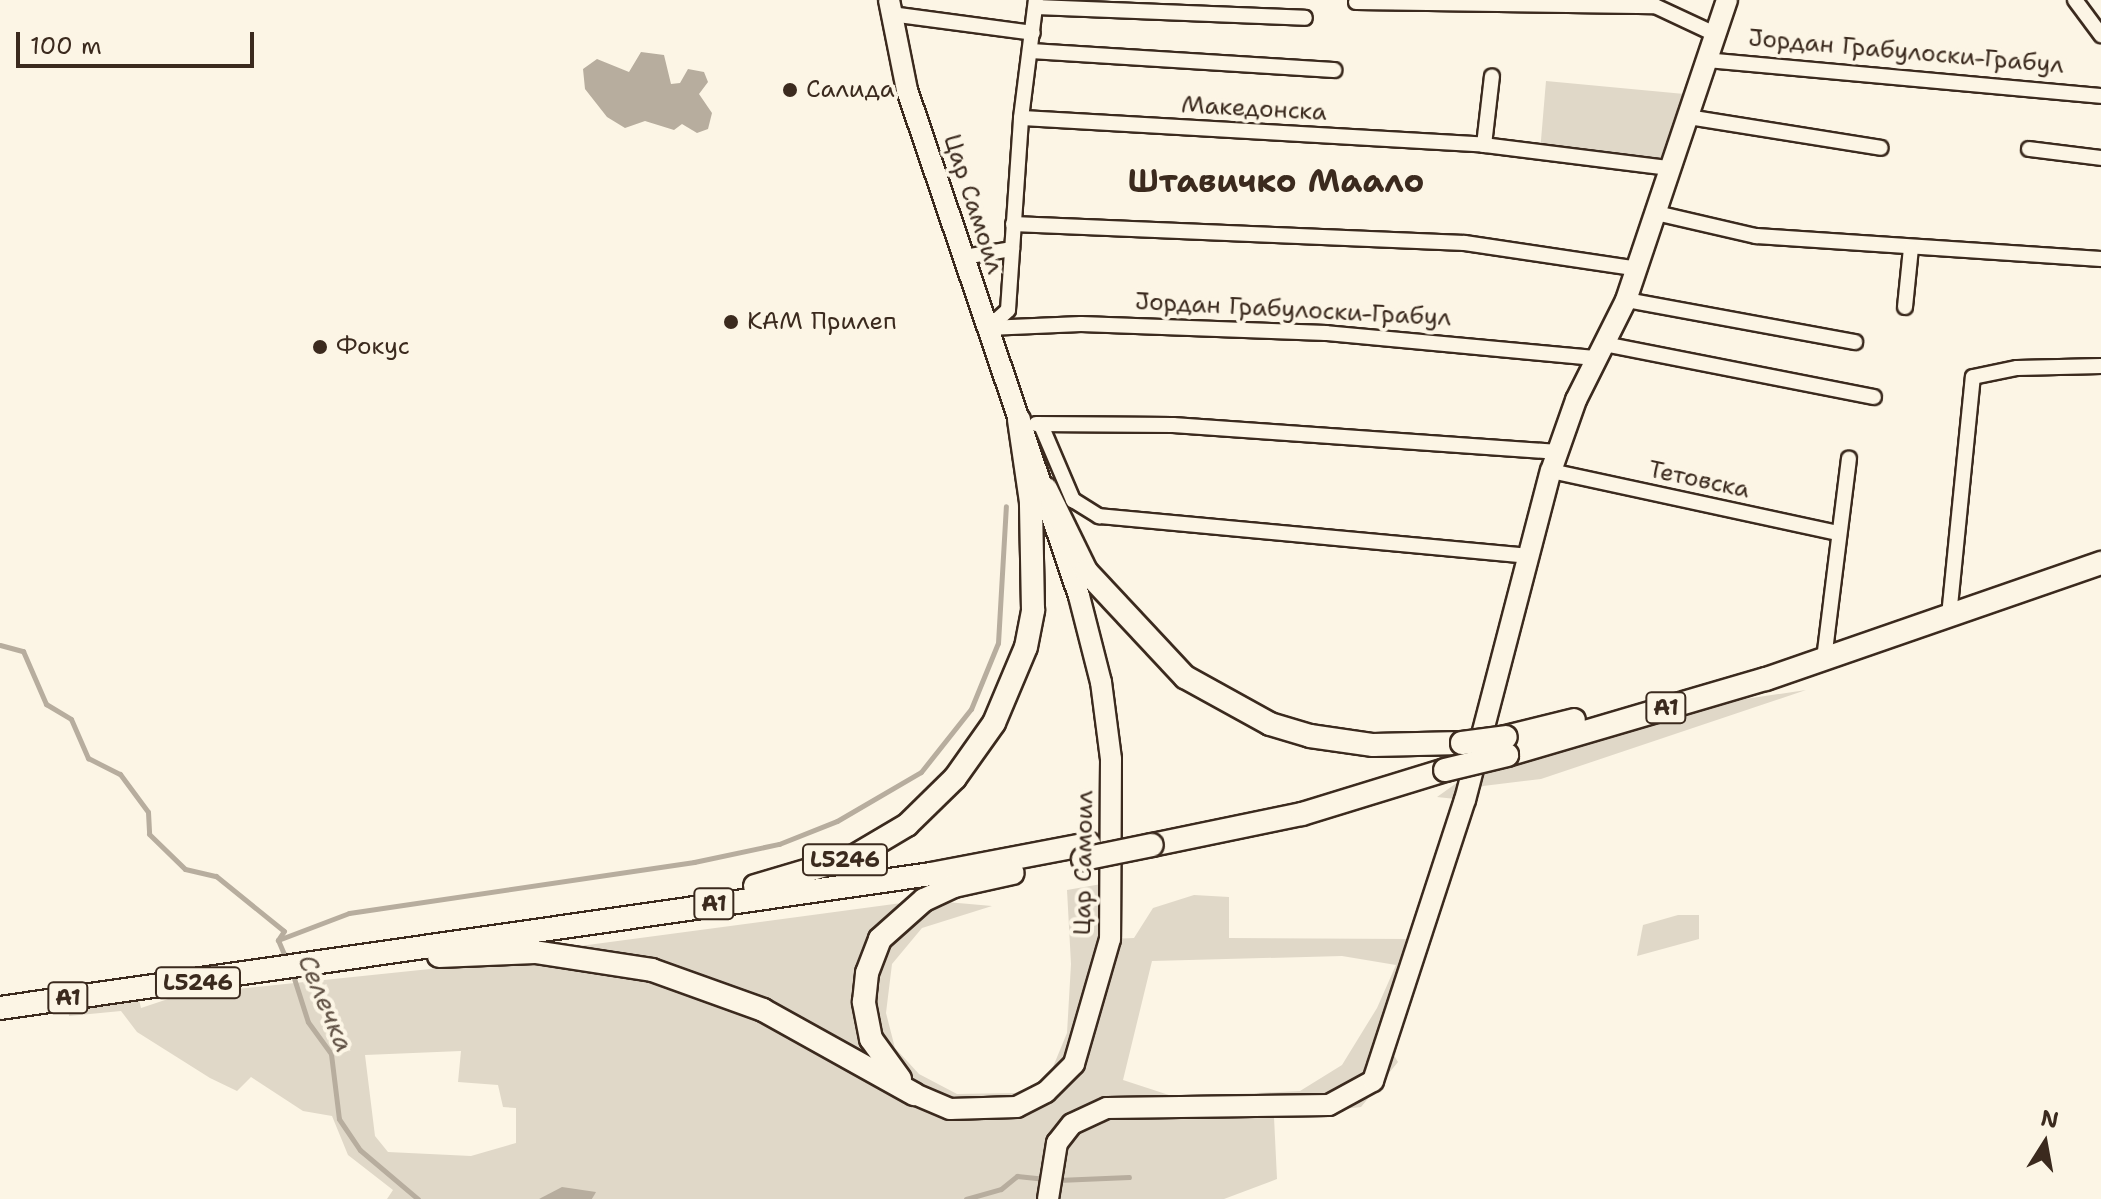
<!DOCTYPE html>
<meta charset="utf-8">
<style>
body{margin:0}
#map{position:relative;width:2101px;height:1199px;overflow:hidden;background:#fcf5e5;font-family:"Shantell Sans",sans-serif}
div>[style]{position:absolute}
.green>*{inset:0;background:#e0d8c8}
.water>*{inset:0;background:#b7ad9e}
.stream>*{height:5px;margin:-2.5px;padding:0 2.5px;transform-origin:2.5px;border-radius:2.5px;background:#b7ad9e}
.roads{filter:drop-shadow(2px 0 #3b2a1e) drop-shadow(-2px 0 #3b2a1e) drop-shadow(0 2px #3b2a1e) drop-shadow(0 -2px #3b2a1e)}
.street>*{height:14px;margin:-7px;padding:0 7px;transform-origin:7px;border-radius:7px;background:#fcf5e5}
.secondary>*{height:20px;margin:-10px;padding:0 10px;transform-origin:10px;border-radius:10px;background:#fcf5e5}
.primary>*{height:22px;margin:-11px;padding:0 11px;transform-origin:11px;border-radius:11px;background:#fcf5e5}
.bridges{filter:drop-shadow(2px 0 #3b2a1e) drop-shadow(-2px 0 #3b2a1e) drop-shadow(0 2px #3b2a1e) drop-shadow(0 -2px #3b2a1e)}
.primary-bridge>*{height:22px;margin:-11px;padding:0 11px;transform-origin:11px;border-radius:11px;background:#fcf5e5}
.dots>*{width:22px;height:22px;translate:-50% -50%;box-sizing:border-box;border:4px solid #fcf5e5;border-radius:50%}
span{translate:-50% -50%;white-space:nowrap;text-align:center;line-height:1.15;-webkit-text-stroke:8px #fcf5e5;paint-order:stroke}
.shield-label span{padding:2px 6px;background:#fcf5e5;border:2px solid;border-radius:6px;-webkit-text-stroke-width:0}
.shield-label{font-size:22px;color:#3b2a1e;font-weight:700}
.street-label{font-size:24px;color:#3b2a1e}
.poi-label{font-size:24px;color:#3b2a1e}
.left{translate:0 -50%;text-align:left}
.water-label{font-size:26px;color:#605144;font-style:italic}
.district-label{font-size:32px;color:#3b2a1e;font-weight:700}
.north{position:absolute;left:2005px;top:1103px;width:80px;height:80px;-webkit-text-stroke:6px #fcf5e5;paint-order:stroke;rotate:11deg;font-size:22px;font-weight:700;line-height:32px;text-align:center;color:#3b2a1e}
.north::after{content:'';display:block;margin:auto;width:28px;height:36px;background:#3b2a1e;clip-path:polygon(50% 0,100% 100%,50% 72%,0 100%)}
.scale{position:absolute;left:16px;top:32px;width:238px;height:36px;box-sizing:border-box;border:4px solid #3b2a1e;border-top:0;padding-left:10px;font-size:24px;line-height:28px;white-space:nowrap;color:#3b2a1e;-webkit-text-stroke:6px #fcf5e5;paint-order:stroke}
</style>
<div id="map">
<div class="green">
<i style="clip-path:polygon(1546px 81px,1695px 95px,1669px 168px,1540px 152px)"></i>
<i style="clip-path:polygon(1806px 690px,1541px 779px,1483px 786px,1465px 800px,1437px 797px,1458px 782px,1543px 754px,1745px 699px)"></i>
<i style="clip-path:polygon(evenodd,1113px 882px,1111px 939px,1134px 938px,1153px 908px,1194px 895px,1229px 897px,1229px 938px,1407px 939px,1420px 904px,1432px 906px,1387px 1044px,1398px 1062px,1361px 1107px,1274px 1117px,1277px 1179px,1224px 1199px,592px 1199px,595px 1192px,539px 1199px,387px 1199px,393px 1190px,348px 1155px,332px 1116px,303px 1111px,251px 1077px,237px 1091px,210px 1078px,137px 1032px,121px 1011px,69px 1016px,68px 998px,136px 987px,141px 1008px,180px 995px,507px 961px,535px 952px,924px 900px,992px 906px,922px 928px,892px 964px,886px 1013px,895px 1048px,919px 1074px,957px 1094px,1015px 1093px,1048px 1079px,1067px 1033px,1071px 964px,1067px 890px,1113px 882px,1342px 956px,1396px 965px,1377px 1008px,1342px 1065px,1300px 1091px,1175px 1097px,1123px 1080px,1152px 961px,1342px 956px,1113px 882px,461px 1051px,458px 1082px,498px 1085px,503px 1107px,516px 1108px,516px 1143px,471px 1156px,388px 1152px,375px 1136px,365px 1055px,461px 1051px)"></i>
<i style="clip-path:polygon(1678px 915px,1699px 915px,1699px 939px,1637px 956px,1643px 925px)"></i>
</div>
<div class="water">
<i style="clip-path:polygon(641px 52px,664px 55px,671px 84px,680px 83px,688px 69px,704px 72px,708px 82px,699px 94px,712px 113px,708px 129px,697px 133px,682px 124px,674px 130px,645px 121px,625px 128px,607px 117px,585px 89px,583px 69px,597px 59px,629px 72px)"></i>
<i style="clip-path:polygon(562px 1187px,596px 1192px,592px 1199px,539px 1199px)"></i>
</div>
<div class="stream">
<i style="left:0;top:645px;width:24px;rotate:15deg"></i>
<i style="left:23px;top:651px;width:58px;rotate:66.5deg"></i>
<i style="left:46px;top:704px;width:29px;rotate:31deg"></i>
<i style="left:71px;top:719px;width:43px;rotate:66.4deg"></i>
<i style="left:88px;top:758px;width:36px;rotate:27deg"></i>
<i style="left:120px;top:774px;width:47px;rotate:53.6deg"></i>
<i style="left:148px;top:812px;width:22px;rotate:87deg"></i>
<i style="left:149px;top:834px;width:50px;rotate:44.2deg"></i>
<i style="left:185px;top:869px;width:32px;rotate:13deg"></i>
<i style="left:216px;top:876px;width:87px;rotate:39deg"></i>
<i style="left:284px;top:931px;width:11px;rotate:124deg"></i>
<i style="left:278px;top:940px;width:21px;rotate:67deg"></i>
<i style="left:278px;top:940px;width:76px;rotate:-20.8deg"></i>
<i style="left:349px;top:913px;width:349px;rotate:-8.4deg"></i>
<i style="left:694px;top:862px;width:87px;rotate:-12deg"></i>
<i style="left:779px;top:844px;width:62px;rotate:-21.6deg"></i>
<i style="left:837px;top:821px;width:97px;rotate:-30.3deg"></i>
<i style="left:921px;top:772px;width:80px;rotate:-51.6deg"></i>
<i style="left:971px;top:709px;width:71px;rotate:-67.8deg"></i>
<i style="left:998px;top:643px;width:137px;rotate:-86.7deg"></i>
<i style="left:292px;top:972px;width:52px;rotate:72.3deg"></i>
<i style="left:308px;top:1022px;width:39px;rotate:54deg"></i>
<i style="left:331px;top:1054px;width:65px;rotate:83deg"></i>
<i style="left:339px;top:1119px;width:37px;rotate:56deg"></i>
<i style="left:360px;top:1150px;width:76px;rotate:40.2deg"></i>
<i style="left:1058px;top:1180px;width:71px;rotate:-2.4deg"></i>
<i style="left:966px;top:1199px;width:36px;rotate:-16deg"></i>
<i style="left:1001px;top:1189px;width:21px;rotate:-39deg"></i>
<i style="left:1017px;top:1176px;width:31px;rotate:6deg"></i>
</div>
<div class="roads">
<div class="street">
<i style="left:2075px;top:0;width:44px;rotate:53.4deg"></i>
<i style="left:1356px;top:2px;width:299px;rotate:0.8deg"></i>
<i style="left:1655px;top:6px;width:64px;rotate:25deg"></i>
<i style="left:1036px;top:7px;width:269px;rotate:2.3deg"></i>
<i style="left:891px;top:14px;width:143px;rotate:7.6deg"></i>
<i style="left:1030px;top:51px;width:305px;rotate:3.6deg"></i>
<i style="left:1706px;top:60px;width:397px;rotate:5.2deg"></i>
<i style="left:1688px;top:117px;width:195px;rotate:9.1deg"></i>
<i style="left:1021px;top:118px;width:464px;rotate:3.3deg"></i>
<i style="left:1484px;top:145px;width:186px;rotate:7.1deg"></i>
<i style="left:1484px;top:145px;width:69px;rotate:-83.4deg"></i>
<i style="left:2029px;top:149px;width:73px;rotate:7.1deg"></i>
<i style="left:1656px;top:213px;width:103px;rotate:13deg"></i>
<i style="left:1756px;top:236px;width:346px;rotate:3.8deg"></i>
<i style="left:1013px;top:224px;width:452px;rotate:2.4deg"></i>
<i style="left:1465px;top:243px;width:175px;rotate:8.5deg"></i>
<i style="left:964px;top:257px;width:49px;rotate:-9.5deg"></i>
<i style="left:1626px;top:300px;width:233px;rotate:10.4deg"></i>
<i style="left:1905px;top:307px;width:59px;rotate:-84.2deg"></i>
<i style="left:988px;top:328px;width:93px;rotate:-2.5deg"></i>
<i style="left:1081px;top:324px;width:245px;rotate:2.1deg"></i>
<i style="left:1326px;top:333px;width:271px;rotate:5.3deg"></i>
<i style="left:988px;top:328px;width:27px;rotate:-42deg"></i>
<i style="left:1008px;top:310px;width:192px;rotate:-86.1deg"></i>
<i style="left:1021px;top:118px;width:119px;rotate:-82.8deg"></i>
<i style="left:1604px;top:344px;width:275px;rotate:11.1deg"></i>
<i style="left:1036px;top:424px;width:137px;rotate:0.4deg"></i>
<i style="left:1173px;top:425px;width:386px;rotate:4deg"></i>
<i style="left:1041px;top:425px;width:82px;rotate:66.9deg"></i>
<i style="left:1073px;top:500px;width:31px;rotate:32deg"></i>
<i style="left:1099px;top:516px;width:431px;rotate:5.3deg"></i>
<i style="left:1551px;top:471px;width:294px;rotate:12.2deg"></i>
<i style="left:1949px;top:616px;width:240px;rotate:-84.3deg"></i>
<i style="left:1973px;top:377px;width:45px;rotate:-11.6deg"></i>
<i style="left:2017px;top:368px;width:84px;rotate:-1.4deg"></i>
<i style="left:1824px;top:659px;width:202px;rotate:-82.9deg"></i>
</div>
<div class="secondary">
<i style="left:889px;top:0;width:92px;rotate:78.7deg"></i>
<i style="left:907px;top:90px;width:534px;rotate:71.23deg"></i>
<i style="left:1079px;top:596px;width:89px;rotate:75.7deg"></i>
<i style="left:1101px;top:682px;width:78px;rotate:82.6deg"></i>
<i style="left:1111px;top:759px;width:180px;rotate:90.3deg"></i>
<i style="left:1110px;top:939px;width:130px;rotate:106.1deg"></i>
<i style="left:1074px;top:1064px;width:40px;rotate:135deg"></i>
<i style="left:1046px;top:1092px;width:33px;rotate:153deg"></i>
<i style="left:1017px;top:1107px;width:67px;rotate:178.3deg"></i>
<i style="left:950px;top:1109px;width:39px;rotate:-157deg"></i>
<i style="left:1048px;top:1199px;width:57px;rotate:-80.9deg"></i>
<i style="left:1057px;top:1143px;width:24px;rotate:-52deg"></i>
<i style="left:1072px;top:1124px;width:38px;rotate:-25deg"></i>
<i style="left:1107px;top:1108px;width:222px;rotate:-0.8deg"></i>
<i style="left:1329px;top:1105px;width:50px;rotate:-28.6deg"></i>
<i style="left:1373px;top:1081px;width:296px;rotate:-71.9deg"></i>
<i style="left:1465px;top:800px;width:340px;rotate:-75.4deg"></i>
<i style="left:1551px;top:471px;width:75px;rotate:-70.6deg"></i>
<i style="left:1576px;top:400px;width:112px;rotate:-63.4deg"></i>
<i style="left:1626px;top:300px;width:317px;rotate:-71.4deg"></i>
</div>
<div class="primary">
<i style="left:1046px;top:489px;width:91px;rotate:64deg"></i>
<i style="left:1086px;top:571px;width:145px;rotate:47deg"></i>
<i style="left:1185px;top:677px;width:97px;rotate:28.9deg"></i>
<i style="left:1270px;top:724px;width:42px;rotate:16.7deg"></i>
<i style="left:1310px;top:736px;width:64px;rotate:8.1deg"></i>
<i style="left:1373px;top:745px;width:89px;rotate:-1.3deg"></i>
<i style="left:1506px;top:737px;width:70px;rotate:-14deg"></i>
<i style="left:1507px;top:755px;width:270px;rotate:-16.4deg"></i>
<i style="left:1766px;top:679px;width:355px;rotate:-19.1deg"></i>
<i style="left:1152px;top:845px;width:153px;rotate:-11.7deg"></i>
<i style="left:1302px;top:814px;width:150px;rotate:-17.1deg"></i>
<i style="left:755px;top:886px;width:102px;rotate:-16.5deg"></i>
<i style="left:853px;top:857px;width:63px;rotate:-30.7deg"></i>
<i style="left:907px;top:825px;width:67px;rotate:-44.4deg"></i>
<i style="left:955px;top:778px;width:67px;rotate:-54.7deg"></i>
<i style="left:994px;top:723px;width:82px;rotate:-67.2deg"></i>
<i style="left:1026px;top:647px;width:38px;rotate:-79deg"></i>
<i style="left:1033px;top:610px;width:108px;rotate:-91.1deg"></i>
<i style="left:1031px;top:502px;width:83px;rotate:-98.3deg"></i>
<i style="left:439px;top:956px;width:96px;rotate:-2.4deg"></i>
<i style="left:535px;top:952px;width:118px;rotate:8.7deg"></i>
<i style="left:652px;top:970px;width:118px;rotate:19.8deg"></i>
<i style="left:763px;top:1010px;width:173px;rotate:29.1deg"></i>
<i style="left:0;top:1008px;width:941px;rotate:-8.19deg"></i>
<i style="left:931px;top:874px;width:161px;rotate:-10.8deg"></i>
<i style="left:900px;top:1079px;width:49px;rotate:-125.9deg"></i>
<i style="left:871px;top:1039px;width:38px;rotate:-101deg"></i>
<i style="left:864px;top:1002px;width:29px;rotate:-84deg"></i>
<i style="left:867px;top:973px;width:36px;rotate:-69deg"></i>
<i style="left:880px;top:939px;width:59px;rotate:-41.6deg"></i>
<i style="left:924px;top:900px;width:33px;rotate:-25deg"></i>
<i style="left:954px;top:886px;width:60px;rotate:-12.4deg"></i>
</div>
</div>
<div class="bridges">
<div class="primary-bridge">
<i style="left:1462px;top:743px;width:44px;rotate:-7.8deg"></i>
<i style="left:1445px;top:770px;width:64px;rotate:-13.6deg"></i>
<i style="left:1083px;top:859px;width:70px;rotate:-11.5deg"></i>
</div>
</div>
<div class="dots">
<i style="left:790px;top:90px;background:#3b2a1e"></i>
<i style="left:731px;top:322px;background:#3b2a1e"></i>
<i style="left:320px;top:347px;background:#3b2a1e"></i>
</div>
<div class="shield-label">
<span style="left:1666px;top:708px">A1</span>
<span style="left:845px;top:860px">L5246</span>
<span style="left:714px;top:904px">A1</span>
<span style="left:198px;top:983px">L5246</span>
<span style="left:68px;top:998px">A1</span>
</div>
<div class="street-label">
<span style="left:1906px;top:52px;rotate:5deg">Јордан Грабулоски-Грабул</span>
<span style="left:1254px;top:109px;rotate:3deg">Македонска</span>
<span style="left:973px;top:204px;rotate:72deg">Цар Самоил</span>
<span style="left:1293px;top:310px;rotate:3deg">Јордан Грабулоски-Грабул</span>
<span style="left:1699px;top:480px;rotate:12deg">Тетовска</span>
<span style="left:1084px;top:863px;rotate:-89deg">Цар Самоил</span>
</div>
<div class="poi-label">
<span class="left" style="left:806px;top:90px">Салида</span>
<span class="left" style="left:747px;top:322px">КАМ Прилеп</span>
<span class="left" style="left:336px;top:347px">Фокус</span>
</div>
<div class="water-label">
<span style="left:326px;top:1003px;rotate:67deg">Селечка</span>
</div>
<div class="district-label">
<span style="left:1276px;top:181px">Штавичко Маало</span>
</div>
<div class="north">N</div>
<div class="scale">100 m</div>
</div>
